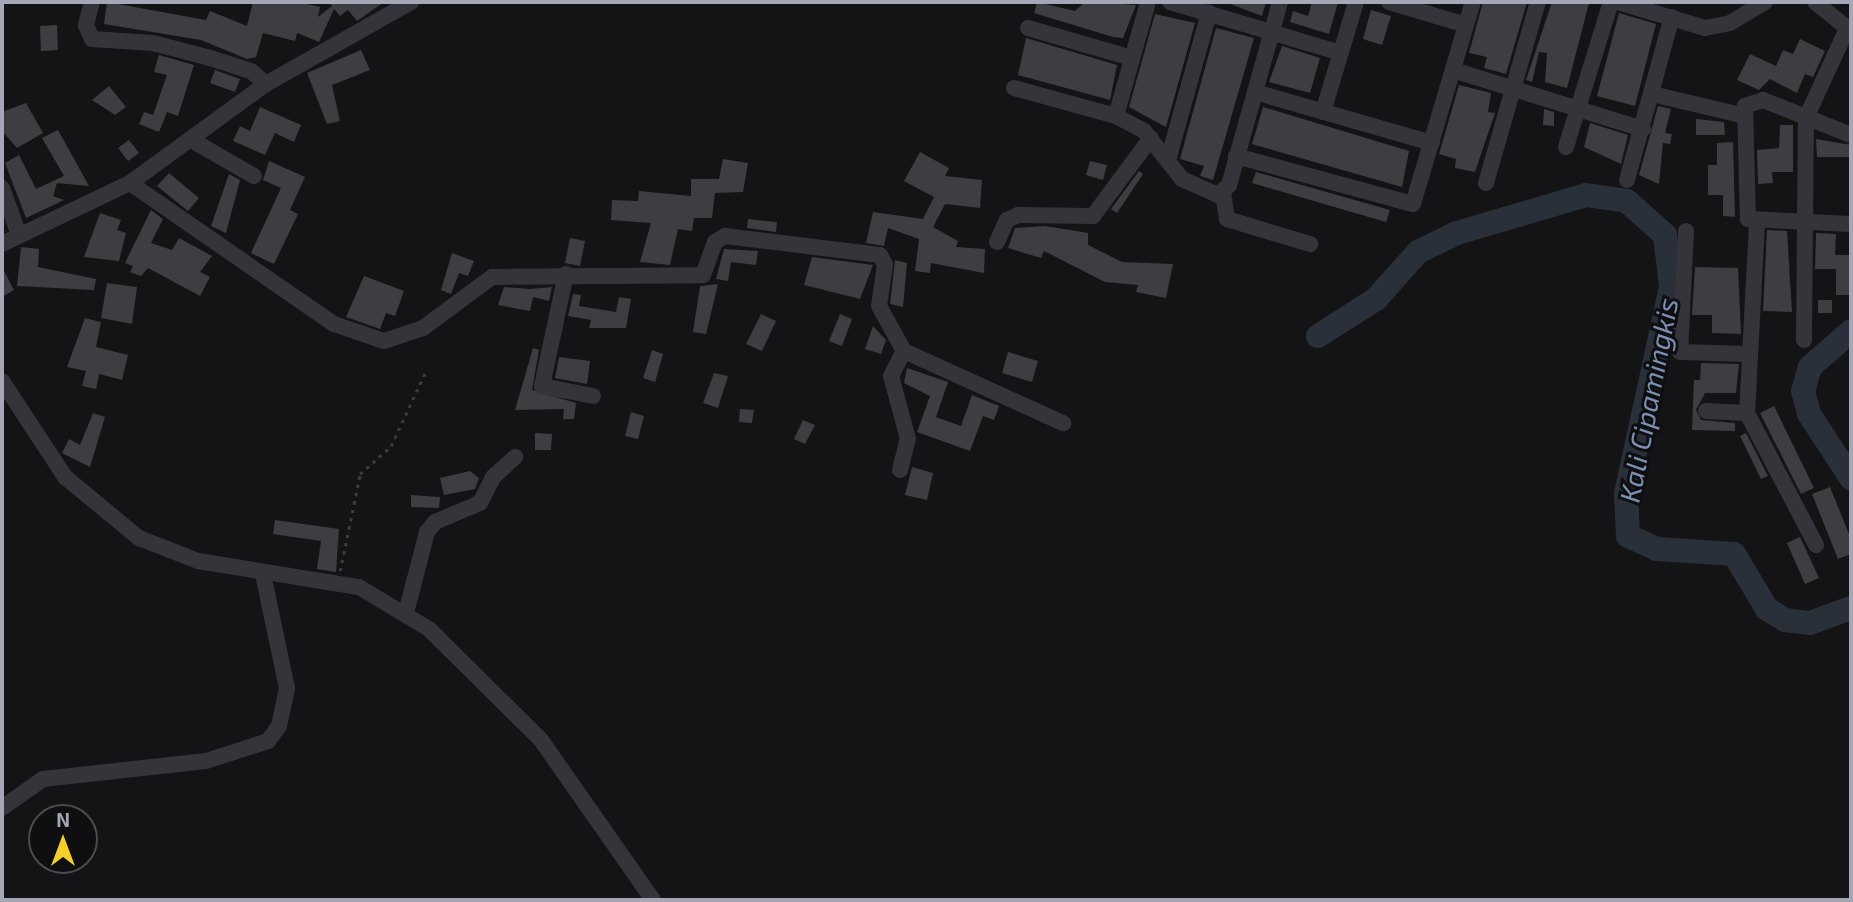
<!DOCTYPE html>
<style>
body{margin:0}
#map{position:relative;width:1853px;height:902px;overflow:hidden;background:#141315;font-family:"Exo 2",sans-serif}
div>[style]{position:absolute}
.river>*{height:24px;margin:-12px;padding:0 12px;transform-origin:12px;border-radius:12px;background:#2a3039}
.building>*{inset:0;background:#3e3d42}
.path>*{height:2.5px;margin-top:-1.25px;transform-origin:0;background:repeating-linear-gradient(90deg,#3a3b41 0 3.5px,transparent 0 8.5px)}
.minor>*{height:16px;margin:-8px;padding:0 8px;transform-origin:8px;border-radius:8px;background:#34343a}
span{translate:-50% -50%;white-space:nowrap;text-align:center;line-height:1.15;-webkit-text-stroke:6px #0f0e10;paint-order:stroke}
.water-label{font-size:28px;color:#7b90b2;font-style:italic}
.frame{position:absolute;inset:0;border:4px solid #a5a7b6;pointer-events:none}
.north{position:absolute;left:28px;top:804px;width:70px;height:70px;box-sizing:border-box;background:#0f0e10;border:2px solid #4b4b52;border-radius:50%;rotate:0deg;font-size:19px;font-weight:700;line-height:28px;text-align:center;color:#a5a7b6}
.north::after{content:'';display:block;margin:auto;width:24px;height:32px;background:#f4d02d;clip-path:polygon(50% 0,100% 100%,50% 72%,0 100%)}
</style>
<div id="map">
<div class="river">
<i style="left:1851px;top:331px;width:55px;rotate:138.7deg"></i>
<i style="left:1810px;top:367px;width:25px;rotate:106deg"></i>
<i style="left:1803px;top:391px;width:24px;rotate:75deg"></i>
<i style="left:1809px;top:414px;width:77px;rotate:56.7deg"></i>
<i style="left:1318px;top:336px;width:69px;rotate:-32.5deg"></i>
<i style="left:1376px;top:299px;width:63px;rotate:-48.2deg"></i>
<i style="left:1418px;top:252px;width:43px;rotate:-26deg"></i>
<i style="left:1457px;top:233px;width:134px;rotate:-16.4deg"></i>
<i style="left:1586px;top:195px;width:41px;rotate:8.3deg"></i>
<i style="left:1627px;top:201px;width:51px;rotate:41.8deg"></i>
<i style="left:1665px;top:235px;width:52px;rotate:83.4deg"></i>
<i style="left:1671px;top:287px;width:212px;rotate:102.3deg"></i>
<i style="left:1626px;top:494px;width:42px;rotate:87.3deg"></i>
<i style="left:1628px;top:536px;width:32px;rotate:24deg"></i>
<i style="left:1657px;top:549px;width:77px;rotate:3.7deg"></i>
<i style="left:1734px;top:554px;width:64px;rotate:59deg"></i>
<i style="left:1767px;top:609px;width:21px;rotate:31deg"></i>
<i style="left:1785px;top:620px;width:25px;rotate:7deg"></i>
<i style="left:1810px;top:623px;width:44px;rotate:-20.1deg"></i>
</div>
<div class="building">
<i style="clip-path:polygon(107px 2px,206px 20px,210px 11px,247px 26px,253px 2px,298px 2px,320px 7px,318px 17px,332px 6px,329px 2px,384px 2px,357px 21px,348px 10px,340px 16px,334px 9px,319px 42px,297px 33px,295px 41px,263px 33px,256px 57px,247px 59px,201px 40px,104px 24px)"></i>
<i style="clip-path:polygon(1037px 2px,1075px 11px,1085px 2px,1136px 5px,1123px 38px,1113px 37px,1034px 13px)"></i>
<i style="clip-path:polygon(1225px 2px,1266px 2px,1262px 16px)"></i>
<i style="clip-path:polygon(1312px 2px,1338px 2px,1329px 34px,1290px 22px,1293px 11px,1308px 16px)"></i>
<i style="clip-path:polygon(1483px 2px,1527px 2px,1506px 74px,1484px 68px,1487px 57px,1469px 53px)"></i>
<i style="clip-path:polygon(1552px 2px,1589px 3px,1567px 88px,1545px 82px,1547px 53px,1539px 52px,1532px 82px,1526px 80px)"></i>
<i style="clip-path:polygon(1371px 10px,1391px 16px,1382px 45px,1363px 39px)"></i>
<i style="clip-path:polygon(1619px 13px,1656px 24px,1635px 106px,1597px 96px)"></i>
<i style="clip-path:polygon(1155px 14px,1195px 23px,1166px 127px,1129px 107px)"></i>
<i style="clip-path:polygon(57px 25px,58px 50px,41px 51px,40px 26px)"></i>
<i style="clip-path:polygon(1216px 28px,1254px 38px,1213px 180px,1200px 176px,1204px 166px,1180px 159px)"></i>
<i style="clip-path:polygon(1026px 38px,1117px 65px,1110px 100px,1018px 75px)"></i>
<i style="clip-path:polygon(1800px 39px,1825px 51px,1813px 77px,1805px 74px,1797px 93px,1770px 79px,1759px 90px,1737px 80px,1750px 54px,1776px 66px,1783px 50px,1793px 54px)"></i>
<i style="clip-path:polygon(1282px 46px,1320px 58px,1310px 93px,1269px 82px)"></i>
<i style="clip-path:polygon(361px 50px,370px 70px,332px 85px,340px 121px,327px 124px,307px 73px)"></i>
<i style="clip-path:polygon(159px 55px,194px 65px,178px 116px,167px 112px,159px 132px,139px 124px,144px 112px,153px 115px,167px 75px,154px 72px)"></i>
<i style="clip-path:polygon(215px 70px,240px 79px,235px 92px,210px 83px)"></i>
<i style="clip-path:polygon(1459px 85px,1491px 93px,1488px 112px,1495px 113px,1475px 172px,1455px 168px,1456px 159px,1439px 154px)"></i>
<i style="clip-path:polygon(109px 86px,126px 107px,115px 115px,92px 100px)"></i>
<i style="clip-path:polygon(26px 103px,43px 133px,17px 148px,2px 131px,2px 112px)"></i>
<i style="clip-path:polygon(1658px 106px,1671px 109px,1665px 133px,1672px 134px,1670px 144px,1663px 143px,1659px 184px,1639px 175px)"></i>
<i style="clip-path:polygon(260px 107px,301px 125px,294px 142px,275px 133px,265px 155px,233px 141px,240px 126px,250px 131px)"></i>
<i style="clip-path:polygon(1263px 107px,1409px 151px,1402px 187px,1252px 144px)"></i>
<i style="clip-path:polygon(1544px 109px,1554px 112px,1554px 126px,1543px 125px)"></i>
<i style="clip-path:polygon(1696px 119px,1724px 122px,1725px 135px,1696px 135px)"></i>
<i style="clip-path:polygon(1590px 123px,1628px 135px,1621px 164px,1584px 147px)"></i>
<i style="clip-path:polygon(1780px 125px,1793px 125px,1793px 172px,1772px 172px,1773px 183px,1758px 184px,1757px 150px,1779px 148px)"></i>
<i style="clip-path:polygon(58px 130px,89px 186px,57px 183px,53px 196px,64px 200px,26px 218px,5px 163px,19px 155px,36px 189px,64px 176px,42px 138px)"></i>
<i style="clip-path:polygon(1816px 139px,1851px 145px,1851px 157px,1817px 157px)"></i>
<i style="clip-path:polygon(129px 140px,139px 153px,128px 161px,118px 148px)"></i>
<i style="clip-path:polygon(1733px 142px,1735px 217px,1723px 216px,1723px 195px,1708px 195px,1708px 165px,1717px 165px,1717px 143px)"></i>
<i style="clip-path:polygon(920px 152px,949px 168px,945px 176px,982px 180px,980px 208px,945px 204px,933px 227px,958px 241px,956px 247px,985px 249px,984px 273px,931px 263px,930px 273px,915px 271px,919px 239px,888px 228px,884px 246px,866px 243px,873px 212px,923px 219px,934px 197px,904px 181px)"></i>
<i style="clip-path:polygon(723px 159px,748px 163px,743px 192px,715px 193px,712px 218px,694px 218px,692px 231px,678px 229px,670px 265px,640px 262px,651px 223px,611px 220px,612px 200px,638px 201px,639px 191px,691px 196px,691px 179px,719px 179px)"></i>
<i style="clip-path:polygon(269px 161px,305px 177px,290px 210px,298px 214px,274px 264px,251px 253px,281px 188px,263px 180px)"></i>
<i style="clip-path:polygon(1090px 161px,1107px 165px,1103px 180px,1086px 175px)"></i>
<i style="clip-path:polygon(1139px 171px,1143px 174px,1117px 213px,1111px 209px)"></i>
<i style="clip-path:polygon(1256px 172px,1390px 210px,1386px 222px,1252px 183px)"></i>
<i style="clip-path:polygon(169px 173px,199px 198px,188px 211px,157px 186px)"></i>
<i style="clip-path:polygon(229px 174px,240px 180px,226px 233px,211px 226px)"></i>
<i style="clip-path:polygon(151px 210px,163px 219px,151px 243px,172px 250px,179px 238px,212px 256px,200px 272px,210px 277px,200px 296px,148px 268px,141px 276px,130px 272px,133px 266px,125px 263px)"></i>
<i style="clip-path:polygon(100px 213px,121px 220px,117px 230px,126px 233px,119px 261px,84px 257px)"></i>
<i style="clip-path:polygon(748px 219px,777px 222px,776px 232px,747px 228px)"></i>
<i style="clip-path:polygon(1045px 226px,1088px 233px,1088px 245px,1122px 262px,1173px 264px,1166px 298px,1136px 292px,1138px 285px,1105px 282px,1044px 251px,1041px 258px,1008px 248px,1015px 228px)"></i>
<i style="clip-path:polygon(1767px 230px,1787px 231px,1792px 312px,1763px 311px)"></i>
<i style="clip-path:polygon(1816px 233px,1836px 234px,1835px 255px,1851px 255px,1851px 295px,1836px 295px,1836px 269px,1815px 269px)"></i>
<i style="clip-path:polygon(570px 238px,585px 241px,580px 266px,565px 263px)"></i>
<i style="clip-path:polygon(21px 247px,39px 249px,38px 267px,96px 279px,94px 290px,17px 286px)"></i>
<i style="clip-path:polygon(724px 249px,758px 251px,756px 265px,731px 262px,728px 281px,716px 279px)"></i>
<i style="clip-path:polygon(452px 253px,474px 261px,468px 276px,459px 273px,451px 294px,441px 290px)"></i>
<i style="clip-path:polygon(812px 257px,873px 265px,860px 299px,804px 285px)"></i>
<i style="clip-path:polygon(895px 260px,907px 263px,903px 307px,890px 304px)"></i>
<i style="clip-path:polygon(2px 267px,14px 290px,2px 297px)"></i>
<i style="clip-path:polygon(1695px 267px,1738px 268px,1741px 334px,1712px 333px,1712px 315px,1692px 315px)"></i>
<i style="clip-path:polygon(364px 276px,404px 291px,395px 316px,386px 313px,380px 329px,346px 317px)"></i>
<i style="clip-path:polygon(107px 283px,137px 287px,132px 324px,101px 318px)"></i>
<i style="clip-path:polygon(718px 284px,706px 334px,693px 332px,700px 286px)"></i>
<i style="clip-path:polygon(504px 287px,529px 289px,552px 287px,549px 301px,533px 297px,530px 311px,498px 305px)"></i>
<i style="clip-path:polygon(573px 294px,581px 295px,579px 306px,616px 312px,619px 297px,631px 299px,626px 328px,589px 328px,591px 320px,568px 316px)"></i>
<i style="clip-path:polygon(1818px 300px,1832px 300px,1832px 313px,1818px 313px)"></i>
<i style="clip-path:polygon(761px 314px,776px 321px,762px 351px,746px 344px)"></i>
<i style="clip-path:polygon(840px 314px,852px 319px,842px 346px,829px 341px)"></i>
<i style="clip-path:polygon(85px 318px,101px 322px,96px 347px,128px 355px,122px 380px,99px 374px,96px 389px,82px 386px,86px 371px,67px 367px)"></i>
<i style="clip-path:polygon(873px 326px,886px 340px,881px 354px,865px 349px)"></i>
<i style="clip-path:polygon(533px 348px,539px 350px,532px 390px,576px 403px,574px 419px,563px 419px,564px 409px,515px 410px)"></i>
<i style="clip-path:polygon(652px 350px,663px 354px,655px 382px,643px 378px)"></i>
<i style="clip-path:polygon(1008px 352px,1038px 361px,1032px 382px,1002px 373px)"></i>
<i style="clip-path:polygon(559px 357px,590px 361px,587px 384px,555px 378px)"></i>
<i style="clip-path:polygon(1701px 363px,1739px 364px,1736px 393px,1705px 393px,1696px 410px,1701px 420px,1735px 423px,1735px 431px,1692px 430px,1694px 380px,1700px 380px)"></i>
<i style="clip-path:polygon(907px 368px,948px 382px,936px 417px,961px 426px,972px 395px,999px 406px,994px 420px,983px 416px,970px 451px,917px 432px,930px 396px,904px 383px)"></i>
<i style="clip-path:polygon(714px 373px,728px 376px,718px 408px,703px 403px)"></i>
<i style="clip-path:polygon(1774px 406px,1814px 488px,1801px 494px,1760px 413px)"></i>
<i style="clip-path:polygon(740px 409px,754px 410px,752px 423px,739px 422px)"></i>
<i style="clip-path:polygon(631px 412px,644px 416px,638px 439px,625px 436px)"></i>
<i style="clip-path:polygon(93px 413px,105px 417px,90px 467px,62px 453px,69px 439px,80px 445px)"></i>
<i style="clip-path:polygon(803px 420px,815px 425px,805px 444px,794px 439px)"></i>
<i style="clip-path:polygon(535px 433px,552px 434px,551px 450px,535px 450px)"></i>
<i style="clip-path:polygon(1746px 433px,1768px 476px,1761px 479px,1740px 436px)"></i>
<i style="clip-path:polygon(912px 467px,933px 473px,927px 500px,905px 495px)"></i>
<i style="clip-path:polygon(470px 471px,479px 478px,475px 489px,444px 495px,440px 478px)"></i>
<i style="clip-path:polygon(1830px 487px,1851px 539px,1851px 554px,1838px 559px,1812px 494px)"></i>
<i style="clip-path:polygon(411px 495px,440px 497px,439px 508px,411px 507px)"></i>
<i style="clip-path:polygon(275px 520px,339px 529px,336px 572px,317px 569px,321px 541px,273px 534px)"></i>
<i style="clip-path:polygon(1800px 537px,1819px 578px,1805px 584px,1787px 543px)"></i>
</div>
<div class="path">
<i style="left:340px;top:571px;width:99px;rotate:-78.3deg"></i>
<i style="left:360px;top:474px;width:42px;rotate:-42.1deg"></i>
<i style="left:391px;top:446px;width:83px;rotate:-65deg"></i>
</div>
<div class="minor">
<i style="left:92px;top:2px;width:24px;rotate:105deg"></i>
<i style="left:86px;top:25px;width:15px;rotate:67deg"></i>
<i style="left:92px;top:39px;width:61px;rotate:3.8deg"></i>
<i style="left:153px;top:43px;width:59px;rotate:14.7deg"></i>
<i style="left:210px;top:58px;width:43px;rotate:17.6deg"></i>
<i style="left:251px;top:71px;width:20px;rotate:41deg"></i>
<i style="left:1170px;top:2px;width:178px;rotate:16.6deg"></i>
<i style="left:1389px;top:2px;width:80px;rotate:16.6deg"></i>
<i style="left:1618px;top:2px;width:91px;rotate:16.6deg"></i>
<i style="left:1705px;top:28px;width:25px;rotate:-11deg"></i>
<i style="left:1730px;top:23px;width:41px;rotate:-31deg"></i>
<i style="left:1815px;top:2px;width:46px;rotate:38.9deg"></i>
<i style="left:1028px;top:28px;width:108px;rotate:16.1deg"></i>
<i style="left:1453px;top:70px;width:199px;rotate:17.3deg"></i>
<i style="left:1014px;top:88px;width:106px;rotate:15.4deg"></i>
<i style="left:1116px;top:116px;width:32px;rotate:28deg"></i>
<i style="left:1144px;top:131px;width:61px;rotate:51.6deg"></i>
<i style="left:1182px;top:179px;width:39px;rotate:24deg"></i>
<i style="left:1218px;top:195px;width:15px;rotate:-42deg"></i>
<i style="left:1229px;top:185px;width:190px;rotate:-74.4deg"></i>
<i style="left:1255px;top:92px;width:184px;rotate:16.1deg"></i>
<i style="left:1652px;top:94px;width:96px;rotate:13.3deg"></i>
<i style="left:1323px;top:112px;width:115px;rotate:-73.3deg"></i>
<i style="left:1116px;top:116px;width:118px;rotate:-74.3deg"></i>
<i style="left:1851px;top:135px;width:95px;rotate:-158.3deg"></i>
<i style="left:1763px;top:100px;width:19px;rotate:162deg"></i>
<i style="left:1745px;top:106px;width:113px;rotate:88.5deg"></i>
<i style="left:1748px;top:219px;width:103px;rotate:2.8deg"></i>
<i style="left:195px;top:142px;width:68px;rotate:30deg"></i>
<i style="left:1566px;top:147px;width:152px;rotate:-72.8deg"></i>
<i style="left:1236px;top:156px;width:183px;rotate:15.2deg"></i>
<i style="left:1413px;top:204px;width:211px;rotate:-73.5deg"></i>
<i style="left:1168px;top:160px;width:153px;rotate:-74.4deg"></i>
<i style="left:1627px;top:180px;width:169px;rotate:-74.6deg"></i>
<i style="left:130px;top:183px;width:248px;rotate:34.7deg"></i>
<i style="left:334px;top:324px;width:53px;rotate:18.8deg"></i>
<i style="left:384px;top:341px;width:41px;rotate:-18.4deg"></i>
<i style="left:423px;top:328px;width:86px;rotate:-36.5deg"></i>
<i style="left:492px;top:277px;width:211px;rotate:-0.5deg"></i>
<i style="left:703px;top:275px;width:35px;rotate:-70deg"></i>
<i style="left:715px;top:242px;width:12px;rotate:-31deg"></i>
<i style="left:725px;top:236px;width:156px;rotate:7deg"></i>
<i style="left:880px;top:255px;width:11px;rotate:63deg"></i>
<i style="left:885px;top:265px;width:41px;rotate:98.3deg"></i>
<i style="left:879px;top:306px;width:51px;rotate:60.9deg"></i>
<i style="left:904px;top:351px;width:175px;rotate:24.4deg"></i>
<i style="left:1486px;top:183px;width:188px;rotate:-74deg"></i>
<i style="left:2px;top:188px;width:50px;rotate:70.1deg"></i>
<i style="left:1223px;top:193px;width:26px;rotate:81deg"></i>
<i style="left:1227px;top:219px;width:87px;rotate:16.8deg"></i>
<i style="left:1757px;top:223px;width:190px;rotate:93deg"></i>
<i style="left:1747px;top:413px;width:149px;rotate:62.4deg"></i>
<i style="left:1686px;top:231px;width:121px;rotate:92.8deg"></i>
<i style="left:1680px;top:352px;width:69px;rotate:1.7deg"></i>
<i style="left:997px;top:242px;width:24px;rotate:-66deg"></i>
<i style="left:1007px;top:220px;width:12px;rotate:-24deg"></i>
<i style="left:1018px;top:215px;width:75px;rotate:0.8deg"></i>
<i style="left:1093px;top:216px;width:97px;rotate:-53.4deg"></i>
<i style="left:2px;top:244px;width:142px;rotate:-25.5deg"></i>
<i style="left:130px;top:183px;width:168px;rotate:-36.1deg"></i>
<i style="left:266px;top:84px;width:167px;rotate:-29.5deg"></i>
<i style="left:566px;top:274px;width:115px;rotate:102.1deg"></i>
<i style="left:542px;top:386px;width:52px;rotate:11.1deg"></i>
<i style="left:1804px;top:340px;width:222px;rotate:-89.5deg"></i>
<i style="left:1806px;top:118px;width:98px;rotate:-65.3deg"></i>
<i style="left:2px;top:381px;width:115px;rotate:56.7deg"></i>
<i style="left:65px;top:477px;width:96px;rotate:39.5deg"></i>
<i style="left:139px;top:538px;width:63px;rotate:21.3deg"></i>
<i style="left:198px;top:561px;width:163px;rotate:9.2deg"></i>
<i style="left:359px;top:587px;width:82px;rotate:31deg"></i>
<i style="left:429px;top:629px;width:158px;rotate:44.7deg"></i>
<i style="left:541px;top:740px;width:195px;rotate:55deg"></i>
<i style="left:1706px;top:411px;width:41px;rotate:2.8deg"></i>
<i style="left:900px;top:470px;width:32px;rotate:-76deg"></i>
<i style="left:908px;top:439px;width:65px;rotate:-105.1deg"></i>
<i style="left:891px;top:376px;width:28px;rotate:-63deg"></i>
<i style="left:406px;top:613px;width:84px;rotate:-75.5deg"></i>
<i style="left:427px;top:532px;width:13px;rotate:-51deg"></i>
<i style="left:435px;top:522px;width:49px;rotate:-22.9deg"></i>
<i style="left:480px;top:503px;width:29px;rotate:-63deg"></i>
<i style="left:493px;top:477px;width:30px;rotate:-42deg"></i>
<i style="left:2px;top:808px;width:50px;rotate:-35.3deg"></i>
<i style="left:43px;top:779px;width:164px;rotate:-6.3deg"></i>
<i style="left:206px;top:761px;width:65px;rotate:-17.9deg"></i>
<i style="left:268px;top:741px;width:19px;rotate:-54deg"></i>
<i style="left:279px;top:726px;width:39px;rotate:-78deg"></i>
<i style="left:287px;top:688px;width:116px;rotate:-101.9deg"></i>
</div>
<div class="water-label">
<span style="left:1648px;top:400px;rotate:-79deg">Kali Cipamingkis</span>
</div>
<div class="frame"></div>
<div class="north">N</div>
</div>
